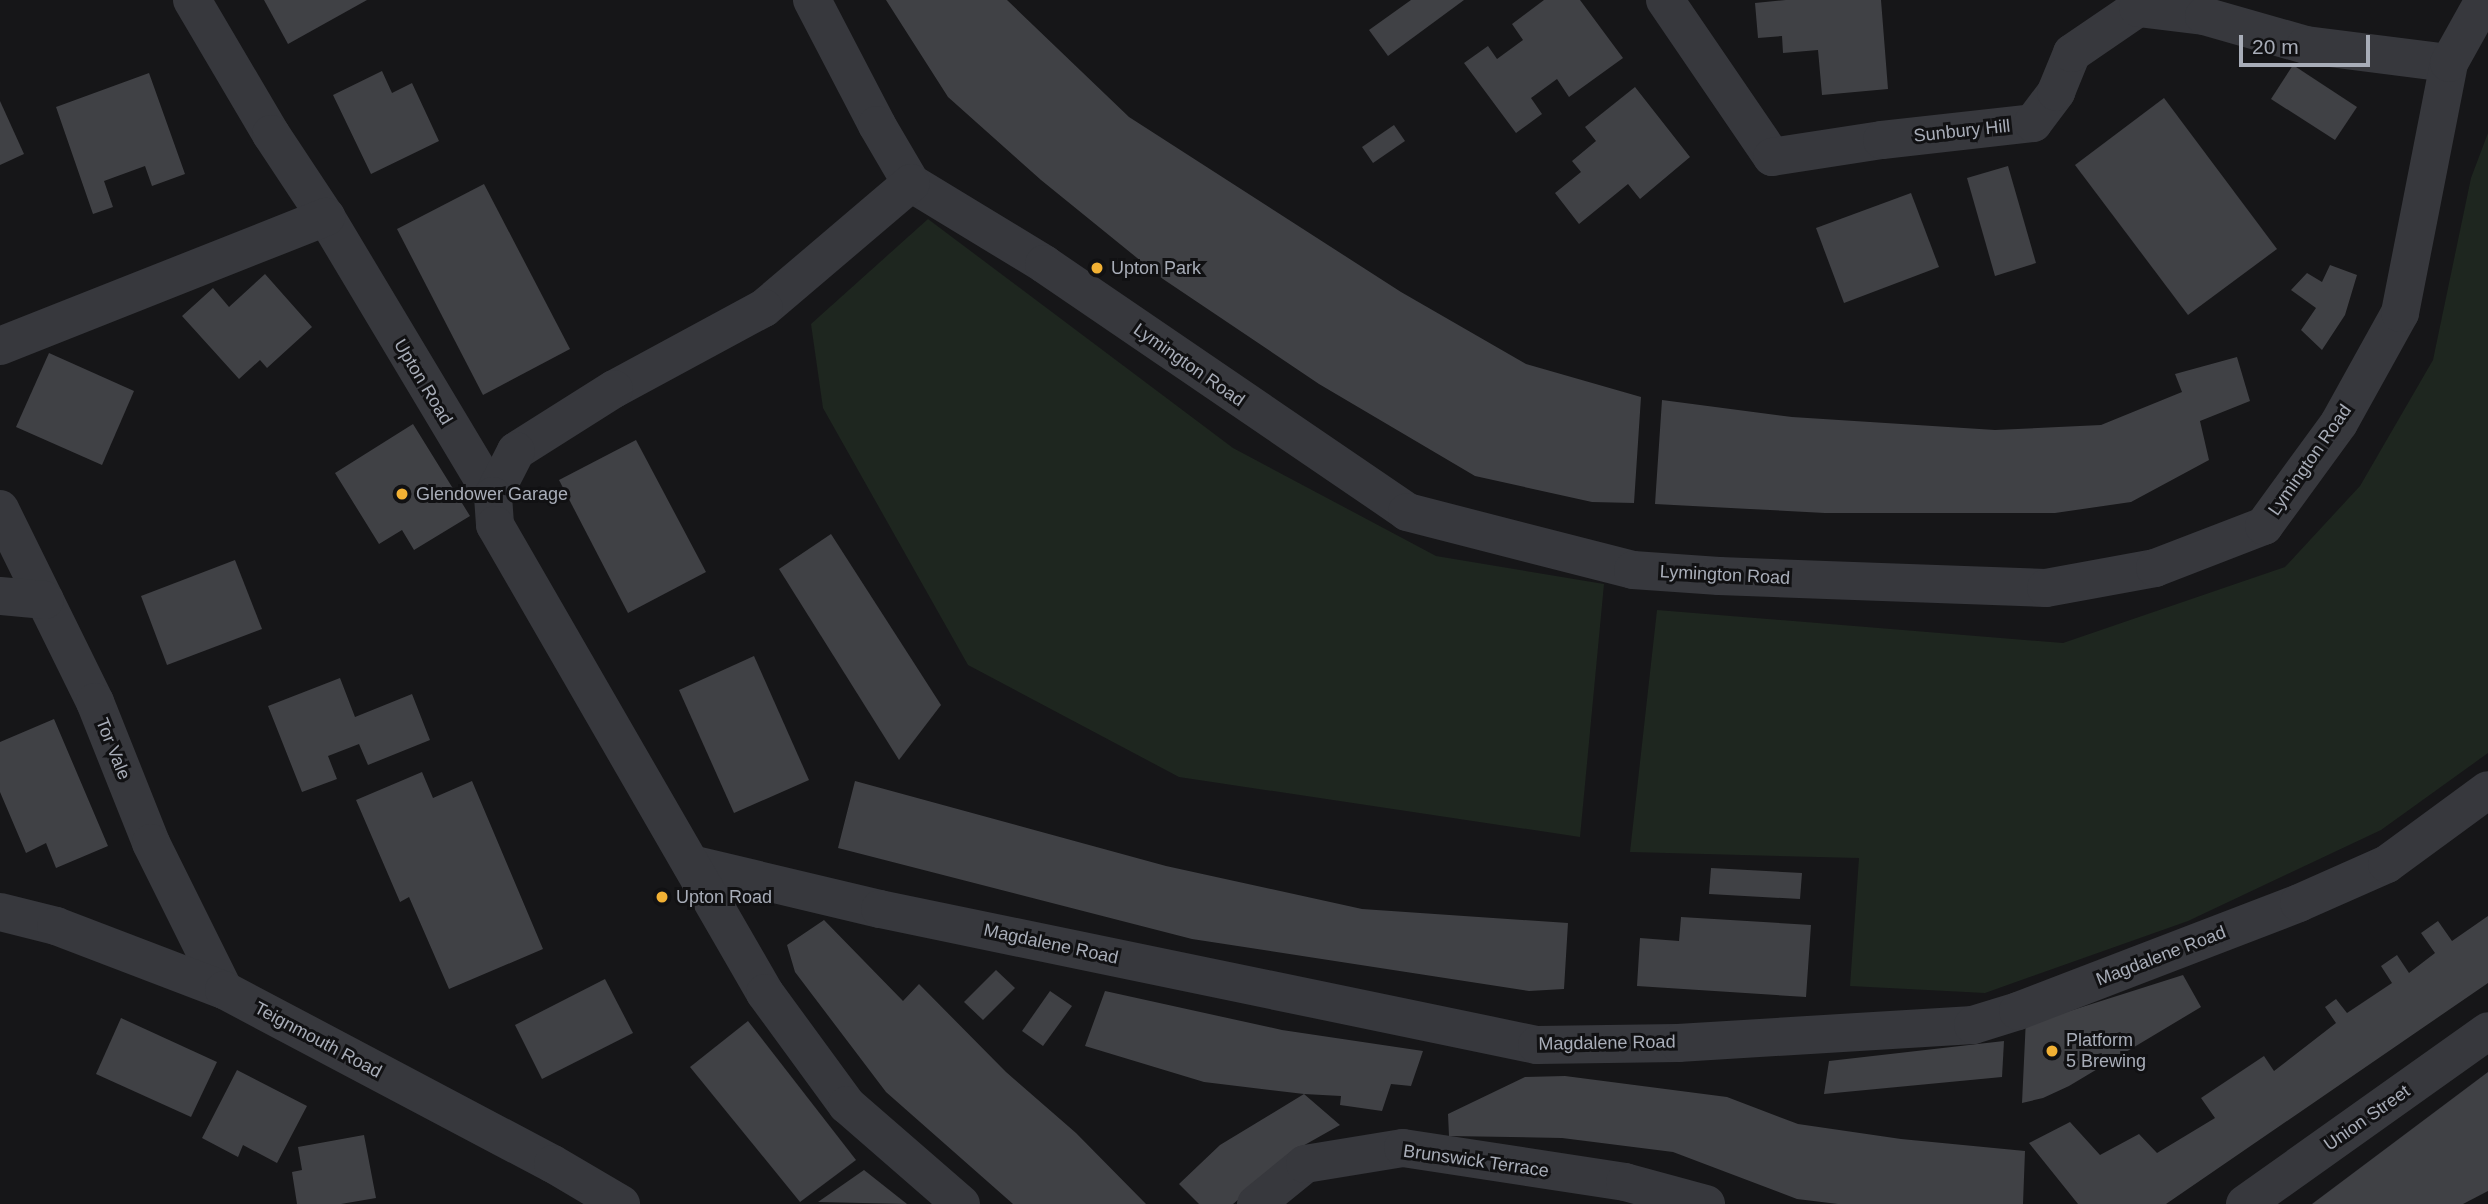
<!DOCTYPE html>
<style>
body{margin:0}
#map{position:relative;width:2488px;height:1204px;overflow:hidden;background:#161618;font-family:Arial,sans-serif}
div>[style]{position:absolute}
.green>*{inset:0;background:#1e261f}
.building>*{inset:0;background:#404145}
.minor>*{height:38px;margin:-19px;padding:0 19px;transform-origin:19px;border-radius:19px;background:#37383d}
.tertiary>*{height:38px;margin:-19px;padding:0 19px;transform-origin:19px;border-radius:19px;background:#37383d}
.dots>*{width:19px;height:19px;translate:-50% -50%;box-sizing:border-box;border:4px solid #111113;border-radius:50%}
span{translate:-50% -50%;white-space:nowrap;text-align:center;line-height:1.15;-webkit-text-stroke:6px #111113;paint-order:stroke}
.street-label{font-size:18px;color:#a8adb8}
.poi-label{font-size:18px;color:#a8adb8}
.left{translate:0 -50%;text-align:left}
.scale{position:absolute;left:2239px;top:35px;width:131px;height:32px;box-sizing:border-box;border:4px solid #a8adb8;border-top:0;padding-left:9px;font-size:21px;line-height:24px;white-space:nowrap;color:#a8adb8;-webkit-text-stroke:5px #111113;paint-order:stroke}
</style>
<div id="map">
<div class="green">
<i style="clip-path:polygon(2488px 133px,2488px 753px,2381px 830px,2188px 921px,1985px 993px,1850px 986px,1859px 858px,1630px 852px,1657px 610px,2063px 643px,2285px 567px,2360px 486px,2433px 360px,2471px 178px)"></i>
<i style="clip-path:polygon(928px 219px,1233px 448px,1436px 556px,1604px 584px,1580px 837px,1179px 777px,968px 665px,823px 408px,811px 324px)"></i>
</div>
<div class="building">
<i style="clip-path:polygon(264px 0,367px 0,288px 44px)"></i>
<i style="clip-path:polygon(886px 0,1007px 0,1129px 117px,1401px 292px,1526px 364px,1641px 397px,1634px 503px,1592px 502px,1475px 476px,1319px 384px,1163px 279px,1041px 180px,948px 97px)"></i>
<i style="clip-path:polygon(1411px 0,1464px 0,1388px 56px,1369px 30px)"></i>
<i style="clip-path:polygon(1544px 0,1580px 0,1623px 58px,1569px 97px,1557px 79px,1531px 98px,1542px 114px,1516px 133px,1464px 63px,1488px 46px,1497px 59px,1523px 40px,1512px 24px)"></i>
<i style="clip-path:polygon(1786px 0,1881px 0,1888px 89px,1822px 95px,1818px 50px,1783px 53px,1782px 36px,1758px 38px,1755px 3px)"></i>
<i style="clip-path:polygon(2293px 65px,2357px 107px,2335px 140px,2271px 99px)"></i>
<i style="clip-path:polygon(382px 71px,392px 93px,412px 83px,439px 141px,371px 174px,333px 95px)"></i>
<i style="clip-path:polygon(149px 73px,185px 174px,152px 186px,145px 166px,104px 181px,113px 207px,93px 214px,56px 107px)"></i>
<i style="clip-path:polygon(1635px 87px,1690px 157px,1640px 199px,1628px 184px,1579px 224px,1555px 193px,1581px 172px,1572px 161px,1596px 141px,1585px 127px)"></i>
<i style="clip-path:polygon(2164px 98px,2277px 249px,2188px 315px,2075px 165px)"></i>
<i style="clip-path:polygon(0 101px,24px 154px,0 165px)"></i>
<i style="clip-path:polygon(1394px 125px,1405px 141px,1373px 163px,1362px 147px)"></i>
<i style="clip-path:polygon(2008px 166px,2036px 263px,1995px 276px,1967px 178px)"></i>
<i style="clip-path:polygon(484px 184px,570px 349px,483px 395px,397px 229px)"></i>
<i style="clip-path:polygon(1911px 193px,1939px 267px,1844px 303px,1816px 228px)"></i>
<i style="clip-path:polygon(2330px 265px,2357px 275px,2345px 315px,2322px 350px,2301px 330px,2316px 308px,2291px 290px,2307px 273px,2322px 282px)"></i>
<i style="clip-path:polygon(265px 274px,312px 327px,267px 368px,260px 360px,239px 379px,182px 316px,213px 288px,229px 307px)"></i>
<i style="clip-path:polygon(49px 353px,134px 391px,102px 465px,16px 427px)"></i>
<i style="clip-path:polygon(2237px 357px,2250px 401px,2200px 421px,2209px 460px,2131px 502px,2055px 513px,1825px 513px,1655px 504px,1662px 400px,1792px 417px,1995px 430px,2101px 425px,2182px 392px,2175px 374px)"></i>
<i style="clip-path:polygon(413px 424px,470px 516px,414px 550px,402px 530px,379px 544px,335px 473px)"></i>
<i style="clip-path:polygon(636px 440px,706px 572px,628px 613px,559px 480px)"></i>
<i style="clip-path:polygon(831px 534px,941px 705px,899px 760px,779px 569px)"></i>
<i style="clip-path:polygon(235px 560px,262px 629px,167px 665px,141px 596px)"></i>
<i style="clip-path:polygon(754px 656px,809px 780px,734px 813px,679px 690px)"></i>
<i style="clip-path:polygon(340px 678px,355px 717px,412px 694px,430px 740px,368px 765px,359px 744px,328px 756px,337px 779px,302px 792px,268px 706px)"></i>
<i style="clip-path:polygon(54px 719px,108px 846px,56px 868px,46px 843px,26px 853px,0 792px,0 742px)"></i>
<i style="clip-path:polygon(422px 772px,433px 798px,472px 781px,543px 949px,449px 989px,409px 897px,400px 902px,356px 800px)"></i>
<i style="clip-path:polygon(855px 781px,1166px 866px,1362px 909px,1568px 923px,1564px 989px,1529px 991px,1192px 939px,838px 848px)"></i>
<i style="clip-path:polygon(1711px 868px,1802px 873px,1800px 899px,1709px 894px)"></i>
<i style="clip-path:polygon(2488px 916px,2488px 983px,2166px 1204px,2078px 1204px,2029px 1143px,2070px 1122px,2100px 1155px,2139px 1134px,2157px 1153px,2215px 1118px,2201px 1098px,2264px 1056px,2274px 1071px,2336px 1023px,2325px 1007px,2336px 999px,2347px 1013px,2392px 983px,2381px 966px,2397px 955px,2409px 973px,2435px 953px,2421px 933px,2438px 921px,2452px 941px)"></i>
<i style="clip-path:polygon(1681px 917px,1811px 925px,1806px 997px,1637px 986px,1640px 938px,1679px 941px)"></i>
<i style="clip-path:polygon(824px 920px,903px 1001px,919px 984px,1006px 1072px,1076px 1133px,1146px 1204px,1013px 1204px,886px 1092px,795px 972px,787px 945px)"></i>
<i style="clip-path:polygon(996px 970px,1015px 988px,983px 1020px,964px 1002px)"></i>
<i style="clip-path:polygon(2183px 975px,2201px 1007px,2069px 1086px,2043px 1098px,2022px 1103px,2026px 1018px,2057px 1015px)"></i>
<i style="clip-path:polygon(605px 979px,633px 1033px,542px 1079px,515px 1025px)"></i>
<i style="clip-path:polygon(1050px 991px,1072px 1006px,1043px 1046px,1022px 1031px)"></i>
<i style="clip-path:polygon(1105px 991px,1282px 1030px,1423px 1051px,1411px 1086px,1391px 1084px,1382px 1111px,1340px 1105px,1341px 1096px,1304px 1094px,1340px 1125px,1301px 1147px,1233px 1204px,1199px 1204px,1179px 1184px,1220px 1145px,1304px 1094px,1204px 1082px,1085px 1046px)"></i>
<i style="clip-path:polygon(121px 1018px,217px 1062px,191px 1117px,96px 1074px)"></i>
<i style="clip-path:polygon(748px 1021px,856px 1160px,800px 1202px,690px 1067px)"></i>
<i style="clip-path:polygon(2004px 1041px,2002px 1077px,1824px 1094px,1829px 1061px)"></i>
<i style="clip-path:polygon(237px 1070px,307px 1106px,277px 1163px,243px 1145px,238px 1157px,202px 1138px)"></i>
<i style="clip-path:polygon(2488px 1072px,2488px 1191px,2463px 1204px,2312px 1204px)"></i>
<i style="clip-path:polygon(1565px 1076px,1727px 1097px,1798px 1124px,1901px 1139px,2025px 1151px,2023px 1204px,1838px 1204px,1797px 1199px,1673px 1152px,1562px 1138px,1449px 1136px,1448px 1114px,1525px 1077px)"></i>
<i style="clip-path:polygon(364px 1135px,376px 1198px,341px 1204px,297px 1204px,292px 1172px,302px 1170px,298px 1147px)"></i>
<i style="clip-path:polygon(864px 1170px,907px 1204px,818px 1202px)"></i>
</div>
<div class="minor">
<i style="left:192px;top:0;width:156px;rotate:59.5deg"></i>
<i style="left:271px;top:134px;width:100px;rotate:56.5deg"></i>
<i style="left:326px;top:217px;width:325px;rotate:59.1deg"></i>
<i style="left:1665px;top:0;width:190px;rotate:55.7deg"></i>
<i style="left:1772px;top:157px;width:111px;rotate:-8.8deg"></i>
<i style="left:1882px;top:140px;width:152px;rotate:-6.4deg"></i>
<i style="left:2033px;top:123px;width:39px;rotate:-53deg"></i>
<i style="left:2056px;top:92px;width:42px;rotate:-67.7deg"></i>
<i style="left:2072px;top:53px;width:80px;rotate:-34.3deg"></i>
<i style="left:2138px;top:8px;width:66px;rotate:6.9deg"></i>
<i style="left:2204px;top:16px;width:106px;rotate:15.9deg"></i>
<i style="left:2306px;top:45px;width:144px;rotate:7.2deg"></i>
<i style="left:0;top:346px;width:351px;rotate:-21.6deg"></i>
<i style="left:0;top:509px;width:215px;rotate:63.8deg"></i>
<i style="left:95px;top:702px;width:152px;rotate:68.3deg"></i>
<i style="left:151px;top:843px;width:164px;rotate:63.6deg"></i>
<i style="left:0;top:596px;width:45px;rotate:5.1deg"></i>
<i style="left:691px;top:864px;width:194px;rotate:13.4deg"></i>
<i style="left:880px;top:909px;width:671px;rotate:11.7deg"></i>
<i style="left:1537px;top:1045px;width:141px;rotate:-0.8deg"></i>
<i style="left:1678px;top:1043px;width:296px;rotate:-3.5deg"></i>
<i style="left:1973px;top:1025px;width:47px;rotate:-17.3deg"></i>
<i style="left:2018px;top:1011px;width:301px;rotate:-21deg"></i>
<i style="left:2299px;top:903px;width:96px;rotate:-23.9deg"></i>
<i style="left:2387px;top:864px;width:125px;rotate:-36.2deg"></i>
<i style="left:0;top:912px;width:58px;rotate:14deg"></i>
<i style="left:56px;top:926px;width:180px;rotate:20.9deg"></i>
<i style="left:224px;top:990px;width:372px;rotate:27.9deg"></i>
<i style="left:553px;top:1164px;width:79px;rotate:30.5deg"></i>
<i style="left:1256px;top:1204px;width:63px;rotate:-39.2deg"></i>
<i style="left:1305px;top:1164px;width:99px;rotate:-9.3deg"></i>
<i style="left:1403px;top:1148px;width:225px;rotate:8.7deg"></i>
<i style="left:1625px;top:1182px;width:84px;rotate:15.2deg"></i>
</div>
<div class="tertiary">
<i style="left:812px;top:0;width:141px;rotate:62.5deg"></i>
<i style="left:877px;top:125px;width:67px;rotate:59.6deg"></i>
<i style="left:911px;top:183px;width:156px;rotate:31.3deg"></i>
<i style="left:1044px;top:264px;width:440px;rotate:34.3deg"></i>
<i style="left:1407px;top:512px;width:233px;rotate:14.4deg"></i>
<i style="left:1633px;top:570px;width:86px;rotate:4deg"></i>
<i style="left:1719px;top:576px;width:327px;rotate:2.1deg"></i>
<i style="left:2046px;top:588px;width:111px;rotate:-10.4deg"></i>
<i style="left:2155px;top:568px;width:117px;rotate:-21.1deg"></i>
<i style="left:2264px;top:526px;width:127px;rotate:-53.9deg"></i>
<i style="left:2339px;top:423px;width:126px;rotate:-61deg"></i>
<i style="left:2400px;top:313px;width:255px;rotate:-78.9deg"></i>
<i style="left:2449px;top:63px;width:72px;rotate:-60.9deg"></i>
<i style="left:911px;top:183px;width:193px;rotate:139.6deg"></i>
<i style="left:764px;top:308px;width:170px;rotate:151.6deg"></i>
<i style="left:614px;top:389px;width:116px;rotate:147.7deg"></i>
<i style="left:516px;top:451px;width:51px;rotate:117.1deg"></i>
<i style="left:493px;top:496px;width:29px;rotate:86deg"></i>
<i style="left:495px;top:525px;width:540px;rotate:60.02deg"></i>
<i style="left:765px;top:993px;width:139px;rotate:53.8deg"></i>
<i style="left:847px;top:1105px;width:151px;rotate:41deg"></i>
<i style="left:2245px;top:1204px;width:298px;rotate:-35.4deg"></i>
</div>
<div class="dots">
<i style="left:1097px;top:268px;background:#f2b134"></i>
<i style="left:402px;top:494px;background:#f2b134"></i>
<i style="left:662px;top:897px;background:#f2b134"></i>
<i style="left:2052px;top:1051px;background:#f2b134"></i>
</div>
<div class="street-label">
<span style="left:1962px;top:131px;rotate:-6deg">Sunbury Hill</span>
<span style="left:1189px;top:365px;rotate:35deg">Lymington Road</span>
<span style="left:423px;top:382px;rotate:59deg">Upton Road</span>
<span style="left:2310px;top:460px;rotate:-55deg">Lymington Road</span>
<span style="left:1725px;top:575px;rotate:3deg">Lymington Road</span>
<span style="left:113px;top:749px;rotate:68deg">Tor Vale</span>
<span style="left:1051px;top:944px;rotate:12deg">Magdalene Road</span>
<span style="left:2161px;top:956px;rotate:-21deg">Magdalene Road</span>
<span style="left:318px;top:1040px;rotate:28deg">Teignmouth Road</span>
<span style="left:1607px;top:1043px;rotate:-1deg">Magdalene Road</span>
<span style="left:2367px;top:1118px;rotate:-35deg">Union Street</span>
<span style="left:1476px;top:1161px;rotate:8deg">Brunswick Terrace</span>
</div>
<div class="poi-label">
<span class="left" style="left:1111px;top:268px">Upton Park</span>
<span class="left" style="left:416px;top:494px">Glendower Garage</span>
<span class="left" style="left:676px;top:897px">Upton Road</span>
<span class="left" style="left:2066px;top:1051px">Platform<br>5 Brewing</span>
</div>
<div class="scale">20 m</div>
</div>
